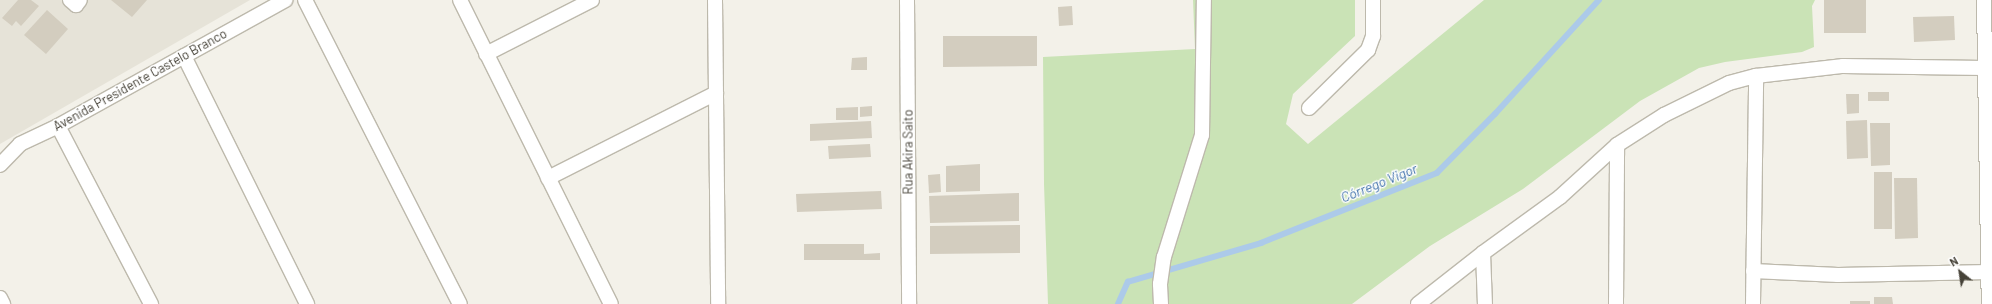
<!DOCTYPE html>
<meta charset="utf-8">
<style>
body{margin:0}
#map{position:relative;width:1992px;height:304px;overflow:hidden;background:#f3f1e9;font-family:Barlow,sans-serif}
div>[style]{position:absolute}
.residential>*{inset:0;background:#e6e3d8}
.green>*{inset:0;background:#cae3b6}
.stream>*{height:5.5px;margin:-2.75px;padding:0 2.75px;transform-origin:2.75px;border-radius:2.75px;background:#accae9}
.building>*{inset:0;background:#d3cdbf}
.roads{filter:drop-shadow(1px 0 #bdb9ac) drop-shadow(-1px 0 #bdb9ac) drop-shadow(0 1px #bdb9ac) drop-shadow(0 -1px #bdb9ac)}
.minor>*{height:14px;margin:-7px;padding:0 7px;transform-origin:7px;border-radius:7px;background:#fff}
span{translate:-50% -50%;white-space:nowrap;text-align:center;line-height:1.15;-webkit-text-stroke:3px #fff;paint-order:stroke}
.street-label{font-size:13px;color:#464238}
.water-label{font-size:14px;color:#3c6fa7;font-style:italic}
.north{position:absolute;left:1940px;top:252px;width:40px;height:40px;-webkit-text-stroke:3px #fff;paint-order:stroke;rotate:330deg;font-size:11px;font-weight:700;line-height:16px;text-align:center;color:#464238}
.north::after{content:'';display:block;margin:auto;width:14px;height:18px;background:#464238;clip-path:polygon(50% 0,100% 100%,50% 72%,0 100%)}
</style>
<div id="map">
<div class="residential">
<i style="clip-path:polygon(0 0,250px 0,0 144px)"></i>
</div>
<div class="green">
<i style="clip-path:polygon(1193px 0,1355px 0,1355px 36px,1293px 94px,1286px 124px,1308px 144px,1484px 0,1815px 0,1812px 6px,1814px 47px,1802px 52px,1725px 62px,1699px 68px,1640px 101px,1523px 189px,1430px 246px,1352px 304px,1048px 304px,1044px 184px,1043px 57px,1195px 49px)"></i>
</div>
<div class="stream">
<i style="left:1118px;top:304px;width:24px;rotate:-66deg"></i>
<i style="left:1128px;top:282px;width:139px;rotate:-16.3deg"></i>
<i style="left:1261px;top:243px;width:189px;rotate:-21.7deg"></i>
<i style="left:1437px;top:173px;width:83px;rotate:-45.5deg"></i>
<i style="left:1495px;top:114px;width:154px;rotate:-47.6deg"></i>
</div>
<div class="building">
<i style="clip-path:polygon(18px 0,31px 0,39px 6px,21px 26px,16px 21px,12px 26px,2px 18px)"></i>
<i style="clip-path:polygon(111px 0,147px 0,132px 17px)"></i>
<i style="clip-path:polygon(1824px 0,1866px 0,1866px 33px,1824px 33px)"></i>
<i style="clip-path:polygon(1072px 6px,1073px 25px,1059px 26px,1058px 7px)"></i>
<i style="clip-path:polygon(47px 10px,68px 29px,46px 54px,24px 35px)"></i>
<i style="clip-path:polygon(1954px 16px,1955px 40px,1914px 42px,1913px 17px)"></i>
<i style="clip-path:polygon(943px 36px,1037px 36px,1037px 66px,943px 67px)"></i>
<i style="clip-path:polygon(867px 57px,867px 70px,851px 70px,852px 58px)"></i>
<i style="clip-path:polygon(1868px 92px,1889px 92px,1889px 101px,1868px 101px)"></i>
<i style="clip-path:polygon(1846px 94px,1859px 94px,1859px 113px,1847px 114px)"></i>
<i style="clip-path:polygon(872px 106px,872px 116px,860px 117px,860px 107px)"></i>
<i style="clip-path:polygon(858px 107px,858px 120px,836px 120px,836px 108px)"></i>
<i style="clip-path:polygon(1867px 120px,1868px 158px,1847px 159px,1846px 121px)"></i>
<i style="clip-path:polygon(871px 121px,872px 138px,810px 141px,810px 124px)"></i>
<i style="clip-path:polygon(1870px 123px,1890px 123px,1890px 165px,1871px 166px)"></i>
<i style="clip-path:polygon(870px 144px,871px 157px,829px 159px,828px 146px)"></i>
<i style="clip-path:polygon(980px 164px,980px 191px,946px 192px,946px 166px)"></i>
<i style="clip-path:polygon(1874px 172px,1892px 172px,1892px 229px,1874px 229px)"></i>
<i style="clip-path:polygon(940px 174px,941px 192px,929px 193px,928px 175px)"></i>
<i style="clip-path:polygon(1894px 178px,1917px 178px,1918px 238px,1895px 239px)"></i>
<i style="clip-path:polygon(881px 191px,882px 209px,797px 212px,796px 194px)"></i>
<i style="clip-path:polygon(1019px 193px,1019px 221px,930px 223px,929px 196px)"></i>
<i style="clip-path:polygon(1020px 225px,1020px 253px,930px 254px,930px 226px)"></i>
<i style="clip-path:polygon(804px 244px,864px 244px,864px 254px,880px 253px,880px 260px,804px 260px)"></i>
<i style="clip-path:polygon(1874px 297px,1892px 297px,1893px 304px,1874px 304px)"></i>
<i style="clip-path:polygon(1850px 301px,1870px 301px,1870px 304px,1850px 304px)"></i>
</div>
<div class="roads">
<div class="minor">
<i style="left:70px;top:0;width:8px;rotate:40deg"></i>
<i style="left:76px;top:5px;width:6px;rotate:-51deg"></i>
<i style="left:305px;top:0;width:341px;rotate:63deg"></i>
<i style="left:460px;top:0;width:339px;rotate:63.6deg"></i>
<i style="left:715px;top:0;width:304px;rotate:89.4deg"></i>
<i style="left:907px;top:0;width:304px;rotate:89.6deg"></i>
<i style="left:1984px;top:0;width:304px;rotate:89.1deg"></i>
<i style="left:486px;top:54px;width:119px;rotate:-27deg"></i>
<i style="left:184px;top:56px;width:277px;rotate:63.6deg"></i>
<i style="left:1309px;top:108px;width:83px;rotate:-44.5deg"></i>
<i style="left:1368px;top:50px;width:15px;rotate:-70deg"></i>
<i style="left:1373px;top:36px;width:36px;rotate:-90deg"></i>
<i style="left:58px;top:126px;width:201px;rotate:62.4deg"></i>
<i style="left:0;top:165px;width:29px;rotate:-46deg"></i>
<i style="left:20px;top:144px;width:42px;rotate:-25.3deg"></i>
<i style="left:58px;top:126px;width:260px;rotate:-29deg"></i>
<i style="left:548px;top:178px;width:188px;rotate:-26.8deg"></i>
<i style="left:1483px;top:253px;width:51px;rotate:87.8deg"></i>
<i style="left:1753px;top:271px;width:85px;rotate:2.7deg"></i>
<i style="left:1838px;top:275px;width:151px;rotate:-1.1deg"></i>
<i style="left:0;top:298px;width:7px;rotate:63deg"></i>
<i style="left:1161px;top:304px;width:20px;rotate:-93deg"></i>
<i style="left:1160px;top:284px;width:27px;rotate:-82deg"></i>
<i style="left:1164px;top:257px;width:128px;rotate:-72.7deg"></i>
<i style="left:1202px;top:135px;width:135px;rotate:-89.2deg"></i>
<i style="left:1418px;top:304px;width:83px;rotate:-38.1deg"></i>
<i style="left:1483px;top:253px;width:95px;rotate:-36deg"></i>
<i style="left:1560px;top:197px;width:77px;rotate:-42.4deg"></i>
<i style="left:1617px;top:145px;width:56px;rotate:-32.6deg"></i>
<i style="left:1664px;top:115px;width:72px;rotate:-26.2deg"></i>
<i style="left:1729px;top:83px;width:28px;rotate:-15deg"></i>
<i style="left:1756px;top:76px;width:88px;rotate:-6.6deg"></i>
<i style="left:1843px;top:66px;width:141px;rotate:0.8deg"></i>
<i style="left:1616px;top:304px;width:159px;rotate:-89.6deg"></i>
<i style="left:1753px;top:304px;width:228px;rotate:-89.2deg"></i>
</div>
</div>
<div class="street-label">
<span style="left:140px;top:80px;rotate:-29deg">Avenida Presidente Castelo Branco</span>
<span style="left:908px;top:152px;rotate:-90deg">Rua Akira Saito</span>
</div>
<div class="water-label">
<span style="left:1379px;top:183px;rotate:-22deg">Córrego Vigor</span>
</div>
<div class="north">N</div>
</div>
